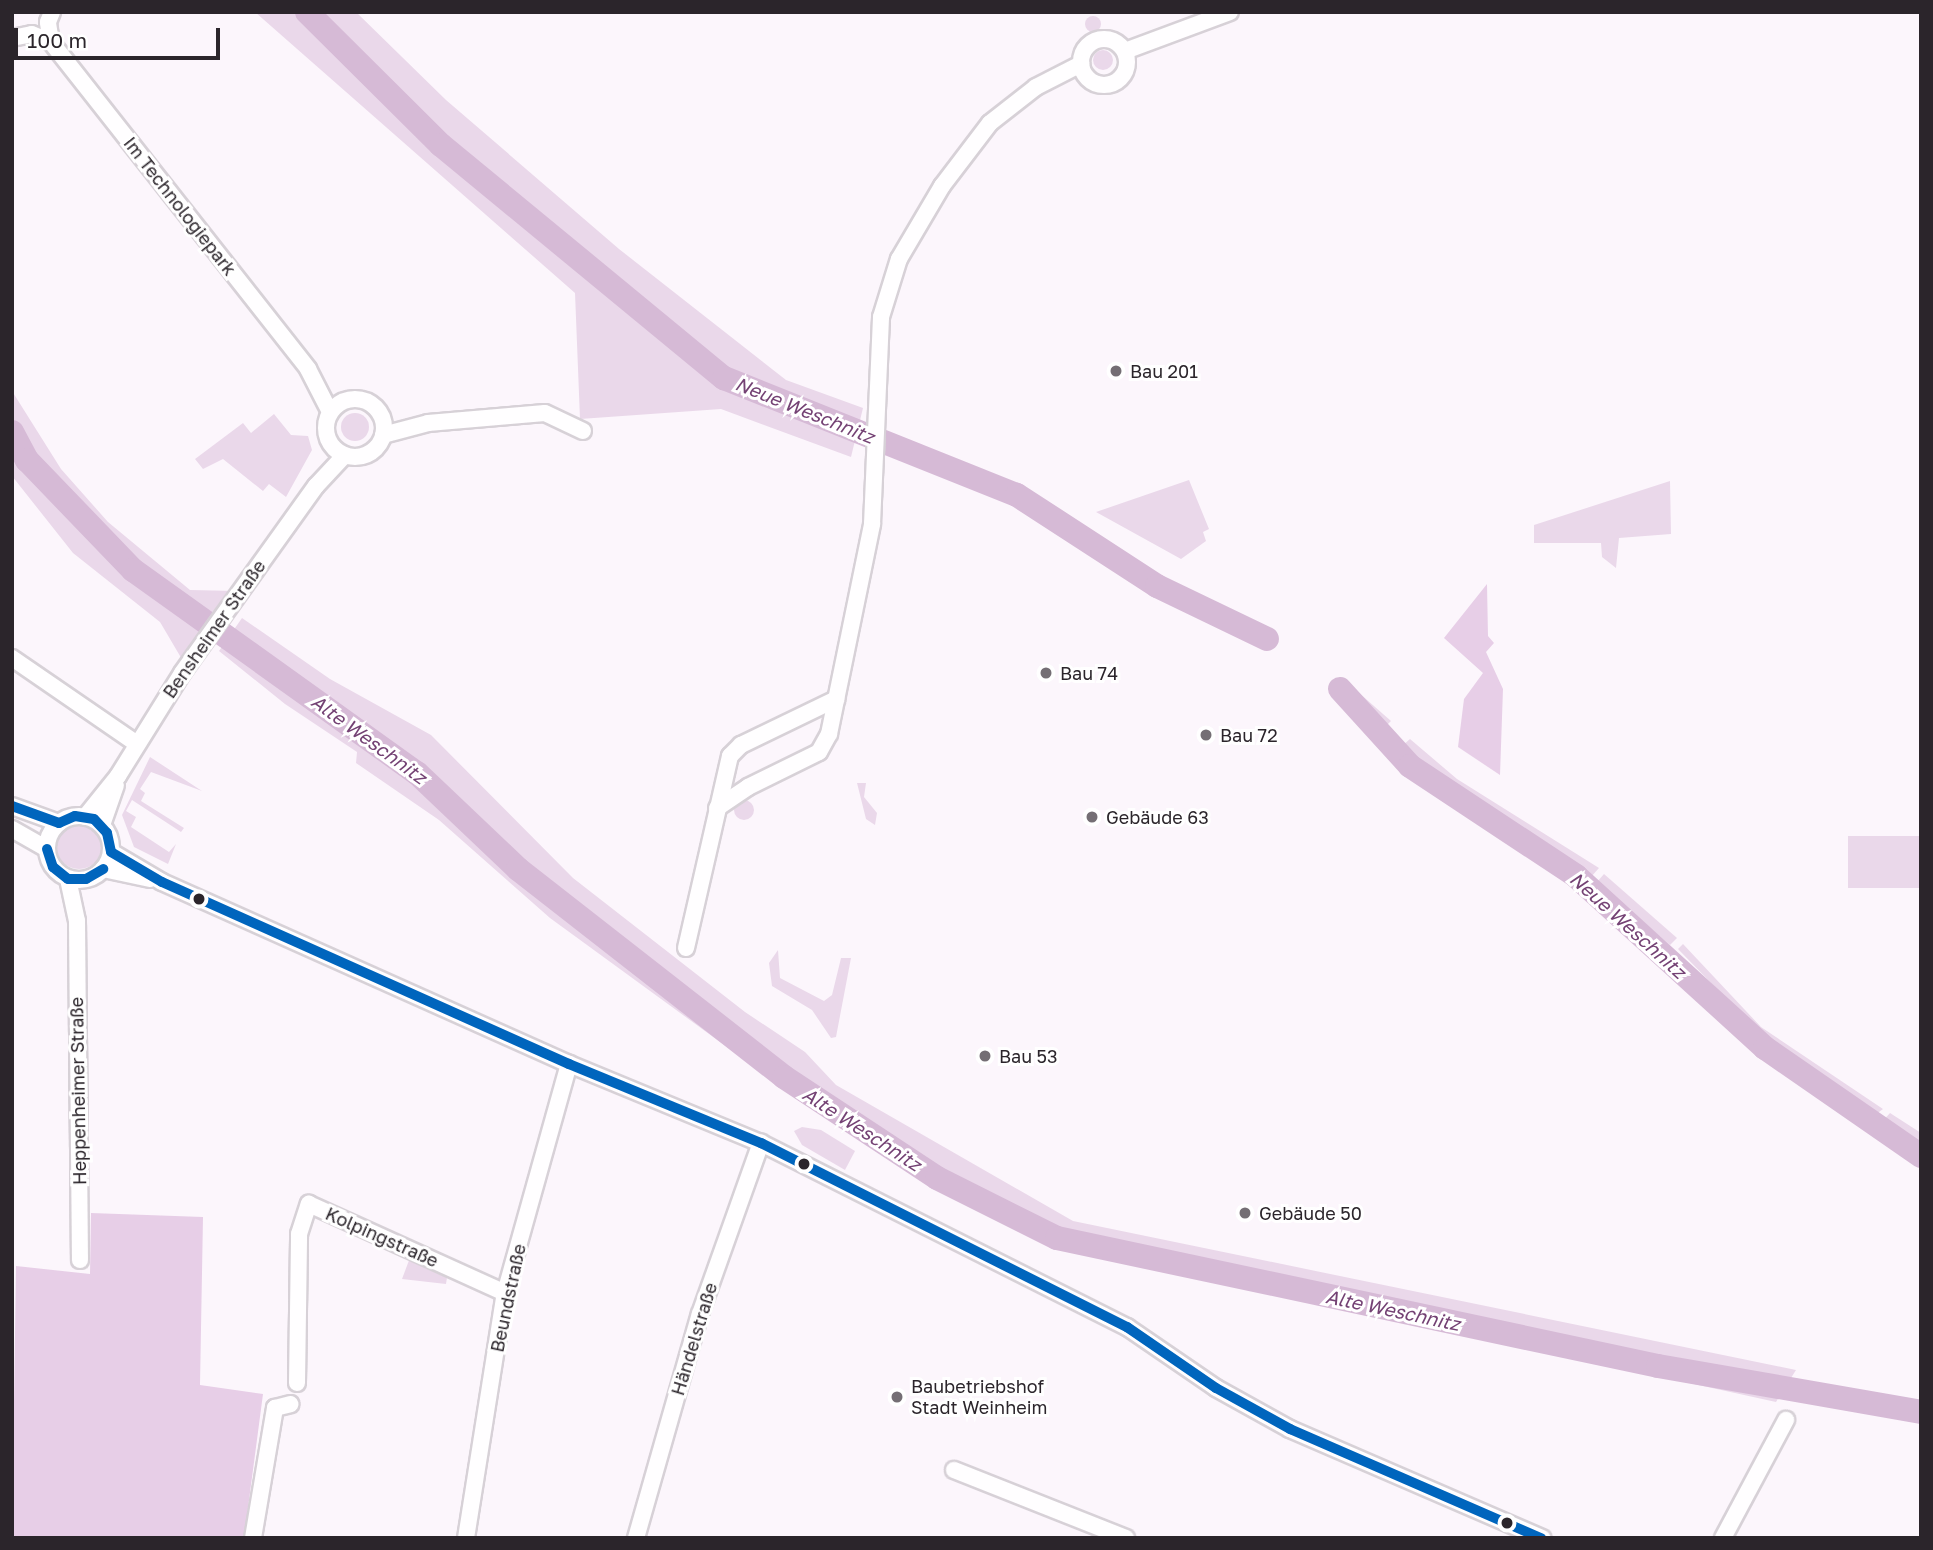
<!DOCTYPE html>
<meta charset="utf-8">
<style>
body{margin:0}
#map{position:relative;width:1933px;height:1550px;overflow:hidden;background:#fcf6fc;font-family:"Golos Text",sans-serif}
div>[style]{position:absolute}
.green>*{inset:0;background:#ead8ea}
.round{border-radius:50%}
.forest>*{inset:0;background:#e7cee7}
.river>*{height:24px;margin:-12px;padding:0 12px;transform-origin:12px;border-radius:12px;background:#d6bad6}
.roads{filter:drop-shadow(2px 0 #d7d1d7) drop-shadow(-2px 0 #d7d1d7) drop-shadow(0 2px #d7d1d7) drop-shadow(0 -2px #d7d1d7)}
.street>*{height:16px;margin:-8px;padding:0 8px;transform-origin:8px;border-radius:8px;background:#fffeff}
.street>.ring{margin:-8px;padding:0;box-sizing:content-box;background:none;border:16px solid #fffeff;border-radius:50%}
.bus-1>*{height:10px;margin:-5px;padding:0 5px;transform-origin:5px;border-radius:5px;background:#0065bd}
.dots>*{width:19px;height:19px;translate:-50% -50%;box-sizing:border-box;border:4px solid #fff;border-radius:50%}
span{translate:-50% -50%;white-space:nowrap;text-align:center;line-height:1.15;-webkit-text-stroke:6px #fff;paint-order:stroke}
.street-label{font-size:18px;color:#2b252b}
.poi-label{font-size:18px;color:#2b252b}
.left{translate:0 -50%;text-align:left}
.water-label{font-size:19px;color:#744274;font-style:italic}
.frame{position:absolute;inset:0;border:14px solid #2b252b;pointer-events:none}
.scale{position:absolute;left:14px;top:28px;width:206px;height:32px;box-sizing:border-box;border:4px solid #2b252b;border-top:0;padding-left:9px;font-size:21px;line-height:24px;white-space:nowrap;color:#2b252b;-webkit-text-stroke:5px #fff;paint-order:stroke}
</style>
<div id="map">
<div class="green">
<i style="clip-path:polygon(255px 12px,356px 12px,446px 100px,619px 249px,786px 380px,863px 408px,851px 457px,721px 409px,580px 419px,575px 293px)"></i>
<i class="round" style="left:1085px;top:16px;width:16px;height:16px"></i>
<i class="round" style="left:1093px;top:50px;width:20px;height:20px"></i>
<i style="clip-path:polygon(12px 391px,61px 469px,108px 522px,190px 590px,237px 591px,183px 661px,160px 622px,73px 553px,12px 476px)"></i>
<i class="round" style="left:341px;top:413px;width:28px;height:28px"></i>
<i style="clip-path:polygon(274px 414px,291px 435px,308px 436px,312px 450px,286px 497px,269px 484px,263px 491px,223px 459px,203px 469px,195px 459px,243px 423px,251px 433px)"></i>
<i style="clip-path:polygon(1189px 480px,1209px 529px,1203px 532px,1206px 541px,1181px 559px,1096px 512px)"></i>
<i style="clip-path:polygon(1670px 481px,1671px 534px,1619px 538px,1616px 568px,1602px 557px,1601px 543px,1534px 543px,1534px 525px)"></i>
<i style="clip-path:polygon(242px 618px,330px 679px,431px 735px,573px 878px,745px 1012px,805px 1052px,836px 1085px,1073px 1221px,1796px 1370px,1776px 1402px,1061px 1245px,805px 1104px,550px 918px,439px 820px,356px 763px,357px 752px,285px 704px,219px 651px)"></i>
<i style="clip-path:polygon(1350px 685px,1391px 721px,1384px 728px,1344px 693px)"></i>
<i style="clip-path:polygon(1410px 739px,1457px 779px,1599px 868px,1590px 878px,1554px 850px,1449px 787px,1402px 746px)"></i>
<i style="clip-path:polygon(150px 757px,202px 791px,151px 772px,140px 789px,145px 793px,141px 801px,184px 828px,181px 832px,132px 800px,126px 811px,136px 817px,131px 827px,169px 852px,176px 844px,168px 864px,134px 847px,122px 815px)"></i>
<i style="clip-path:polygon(857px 783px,866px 783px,864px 797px,877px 813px,875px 825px,866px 819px)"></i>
<i class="round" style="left:734px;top:800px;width:20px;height:20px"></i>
<i class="round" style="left:56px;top:823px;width:46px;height:46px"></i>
<i style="clip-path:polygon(1848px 836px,1921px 836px,1921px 888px,1848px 888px)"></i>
<i style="clip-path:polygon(1604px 874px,1677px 938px,1670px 945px,1597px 882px)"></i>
<i style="clip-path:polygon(1683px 944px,1761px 1027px,1883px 1109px,1875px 1115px,1758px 1031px,1678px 949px)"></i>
<i style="clip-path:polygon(778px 950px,780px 978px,824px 1001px,832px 995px,841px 958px,851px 958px,836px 1037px,831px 1038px,812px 1010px,772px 986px,769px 963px)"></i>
<i style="clip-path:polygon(1890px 1113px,1921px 1133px,1921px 1151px,1881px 1123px)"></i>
<i style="clip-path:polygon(802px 1127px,821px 1130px,855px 1151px,845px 1170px,802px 1145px,794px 1131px)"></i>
<i style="clip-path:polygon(411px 1255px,448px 1271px,446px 1284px,402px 1279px)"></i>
</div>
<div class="forest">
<i style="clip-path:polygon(1487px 584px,1488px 636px,1494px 643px,1486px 652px,1503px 689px,1500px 775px,1458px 747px,1464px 699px,1483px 673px,1444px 638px)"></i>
<i style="clip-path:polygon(91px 1213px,203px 1217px,200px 1385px,263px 1394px,244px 1538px,12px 1538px,16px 1266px,90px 1274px)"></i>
</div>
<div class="river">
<i style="left:307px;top:12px;width:189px;rotate:44.8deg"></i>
<i style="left:441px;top:145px;width:367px;rotate:39.5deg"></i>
<i style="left:724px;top:378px;width:315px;rotate:21.8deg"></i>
<i style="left:1017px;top:495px;width:167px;rotate:33deg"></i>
<i style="left:1157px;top:586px;width:122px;rotate:25.7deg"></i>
<i style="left:12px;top:432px;width:32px;rotate:62deg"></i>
<i style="left:27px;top:460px;width:153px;rotate:46.1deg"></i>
<i style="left:133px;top:570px;width:349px;rotate:35.6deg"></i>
<i style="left:417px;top:773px;width:139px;rotate:43.5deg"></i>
<i style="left:518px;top:869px;width:338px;rotate:38deg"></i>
<i style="left:784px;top:1077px;width:183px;rotate:33.4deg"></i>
<i style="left:937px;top:1178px;width:134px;rotate:26.6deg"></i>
<i style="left:1057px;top:1238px;width:614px;rotate:12.02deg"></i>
<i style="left:1658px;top:1366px;width:267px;rotate:9.9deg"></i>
<i style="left:1340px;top:689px;width:104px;rotate:47.7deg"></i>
<i style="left:1410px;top:766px;width:199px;rotate:33.5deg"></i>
<i style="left:1576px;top:876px;width:256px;rotate:42.3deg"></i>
<i style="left:1765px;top:1048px;width:190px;rotate:34.7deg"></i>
</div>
<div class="roads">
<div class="street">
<i style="left:12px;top:38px;width:20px;rotate:-11deg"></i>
<i style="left:32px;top:34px;width:21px;rotate:23deg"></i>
<i style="left:51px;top:42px;width:416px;rotate:51.8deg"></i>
<i style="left:308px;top:369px;width:48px;rotate:62.9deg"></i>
<i class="ring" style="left:1081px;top:39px;width:30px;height:30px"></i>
<i style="left:51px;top:42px;width:20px;rotate:-99deg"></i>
<i style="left:48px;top:22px;width:11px;rotate:-68deg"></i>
<i style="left:1125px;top:51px;width:112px;rotate:-20.4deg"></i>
<i class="ring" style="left:326px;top:399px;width:42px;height:42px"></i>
<i style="left:383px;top:435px;width:47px;rotate:-14.9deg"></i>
<i style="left:428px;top:423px;width:117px;rotate:-4.9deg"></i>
<i style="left:545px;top:413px;width:42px;rotate:25.3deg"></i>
<i style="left:12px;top:658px;width:152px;rotate:34.5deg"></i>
<i style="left:12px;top:806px;width:50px;rotate:19.9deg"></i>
<i style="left:717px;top:808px;width:37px;rotate:-34deg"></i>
<i style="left:748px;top:787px;width:79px;rotate:-26.2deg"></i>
<i style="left:819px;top:752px;width:21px;rotate:-61deg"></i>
<i style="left:829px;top:734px;width:214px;rotate:-78.4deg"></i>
<i style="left:872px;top:524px;width:207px;rotate:-87.5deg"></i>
<i style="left:881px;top:317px;width:61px;rotate:-72.8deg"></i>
<i style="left:899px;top:259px;width:85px;rotate:-59.5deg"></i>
<i style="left:942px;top:186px;width:79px;rotate:-52.7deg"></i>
<i style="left:990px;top:123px;width:58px;rotate:-38deg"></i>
<i style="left:1036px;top:87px;width:51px;rotate:-27.1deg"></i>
<i class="ring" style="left:47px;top:816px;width:48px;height:48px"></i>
<i style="left:85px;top:817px;width:53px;rotate:-51.2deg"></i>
<i style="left:118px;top:776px;width:121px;rotate:-58.1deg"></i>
<i style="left:182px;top:673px;width:230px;rotate:-54.4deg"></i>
<i style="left:316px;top:486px;width:42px;rotate:-46.9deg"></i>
<i style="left:102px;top:825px;width:42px;rotate:-70.7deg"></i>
<i style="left:12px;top:829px;width:40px;rotate:29.7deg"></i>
<i style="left:111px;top:852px;width:59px;rotate:30.5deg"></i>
<i style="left:162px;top:882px;width:446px;rotate:24.1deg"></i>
<i style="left:569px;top:1064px;width:208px;rotate:22.4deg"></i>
<i style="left:761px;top:1143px;width:410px;rotate:26.7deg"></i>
<i style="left:1127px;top:1327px;width:108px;rotate:34.4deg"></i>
<i style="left:1216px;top:1388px;width:85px;rotate:29deg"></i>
<i style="left:1290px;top:1429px;width:275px;rotate:23.4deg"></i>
<i style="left:103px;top:869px;width:48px;rotate:12deg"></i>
<i style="left:68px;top:879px;width:43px;rotate:77.9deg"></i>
<i style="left:77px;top:921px;width:339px;rotate:89.5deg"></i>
<i style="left:686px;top:948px;width:197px;rotate:-77.1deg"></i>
<i style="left:730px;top:756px;width:16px;rotate:-45deg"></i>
<i style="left:741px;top:745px;width:106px;rotate:-25.8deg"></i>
<i style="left:297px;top:1383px;width:149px;rotate:-89.2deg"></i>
<i style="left:299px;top:1234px;width:32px;rotate:-72deg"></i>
<i style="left:309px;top:1204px;width:215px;rotate:24.4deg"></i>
<i style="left:954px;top:1470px;width:185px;rotate:21.6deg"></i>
<i style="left:253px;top:1538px;width:132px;rotate:-80.4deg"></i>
<i style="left:275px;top:1408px;width:16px;rotate:-14deg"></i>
<i style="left:466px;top:1538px;width:248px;rotate:-81deg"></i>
<i style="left:505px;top:1293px;width:238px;rotate:-74.4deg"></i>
<i style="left:636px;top:1538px;width:233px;rotate:-74.1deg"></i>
<i style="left:700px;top:1314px;width:182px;rotate:-70.4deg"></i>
<i style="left:1723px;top:1538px;width:134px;rotate:-61.9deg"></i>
</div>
</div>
<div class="bus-1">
<i style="left:12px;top:806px;width:50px;rotate:19.9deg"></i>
<i style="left:59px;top:823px;width:17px;rotate:-24deg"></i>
<i style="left:75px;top:816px;width:19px;rotate:9deg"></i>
<i style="left:94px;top:819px;width:19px;rotate:47deg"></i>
<i style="left:107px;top:833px;width:19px;rotate:78deg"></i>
<i style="left:111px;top:852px;width:59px;rotate:30.5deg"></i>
<i style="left:162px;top:882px;width:446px;rotate:24.1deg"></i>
<i style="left:569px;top:1064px;width:208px;rotate:22.4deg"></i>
<i style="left:761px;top:1143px;width:410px;rotate:26.7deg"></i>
<i style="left:1127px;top:1327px;width:108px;rotate:34.4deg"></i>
<i style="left:1216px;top:1388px;width:85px;rotate:29deg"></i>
<i style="left:1290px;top:1429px;width:274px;rotate:23.5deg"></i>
<i style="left:47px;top:849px;width:19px;rotate:72deg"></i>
<i style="left:53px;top:867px;width:19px;rotate:39deg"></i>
<i style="left:68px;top:879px;width:18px"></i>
<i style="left:86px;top:879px;width:20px;rotate:-30deg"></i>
</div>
<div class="dots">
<i style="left:1116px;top:371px;background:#746e74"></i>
<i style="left:1046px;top:673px;background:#746e74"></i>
<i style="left:1206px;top:735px;background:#746e74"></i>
<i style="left:1092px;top:817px;background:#746e74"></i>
<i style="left:199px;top:899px;background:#2b252b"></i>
<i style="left:985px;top:1056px;background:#746e74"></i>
<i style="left:804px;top:1164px;background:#2b252b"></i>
<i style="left:1245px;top:1213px;background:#746e74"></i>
<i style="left:897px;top:1397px;background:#746e74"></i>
<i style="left:1507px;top:1523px;background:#2b252b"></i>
</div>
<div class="street-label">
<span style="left:180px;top:206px;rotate:52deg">Im Technologiepark</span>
<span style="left:214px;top:629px;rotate:-55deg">Bensheimer Straße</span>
<span style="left:78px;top:1091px;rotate:-91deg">Heppenheimer Straße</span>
<span style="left:382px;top:1237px;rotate:24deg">Kolpingstraße</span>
<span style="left:508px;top:1298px;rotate:-78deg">Beundstraße</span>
<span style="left:694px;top:1339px;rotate:-73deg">Händelstraße</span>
</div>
<div class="poi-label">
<span class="left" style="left:1130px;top:371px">Bau 201</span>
<span class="left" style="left:1060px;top:673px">Bau 74</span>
<span class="left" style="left:1220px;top:735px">Bau 72</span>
<span class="left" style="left:1106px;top:817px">Gebäude 63</span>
<span class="left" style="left:999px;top:1056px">Bau 53</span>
<span class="left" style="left:1259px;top:1213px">Gebäude 50</span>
<span class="left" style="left:911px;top:1397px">Baubetriebshof<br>Stadt Weinheim</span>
</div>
<div class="water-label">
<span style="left:805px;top:410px;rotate:22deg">Neue Weschnitz</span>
<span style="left:369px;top:739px;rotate:36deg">Alte Weschnitz</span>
<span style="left:1628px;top:925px;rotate:42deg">Neue Weschnitz</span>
<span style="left:862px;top:1129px;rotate:33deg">Alte Weschnitz</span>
<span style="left:1393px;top:1310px;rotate:12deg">Alte Weschnitz</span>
</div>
<div class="frame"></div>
<div class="scale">100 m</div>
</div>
